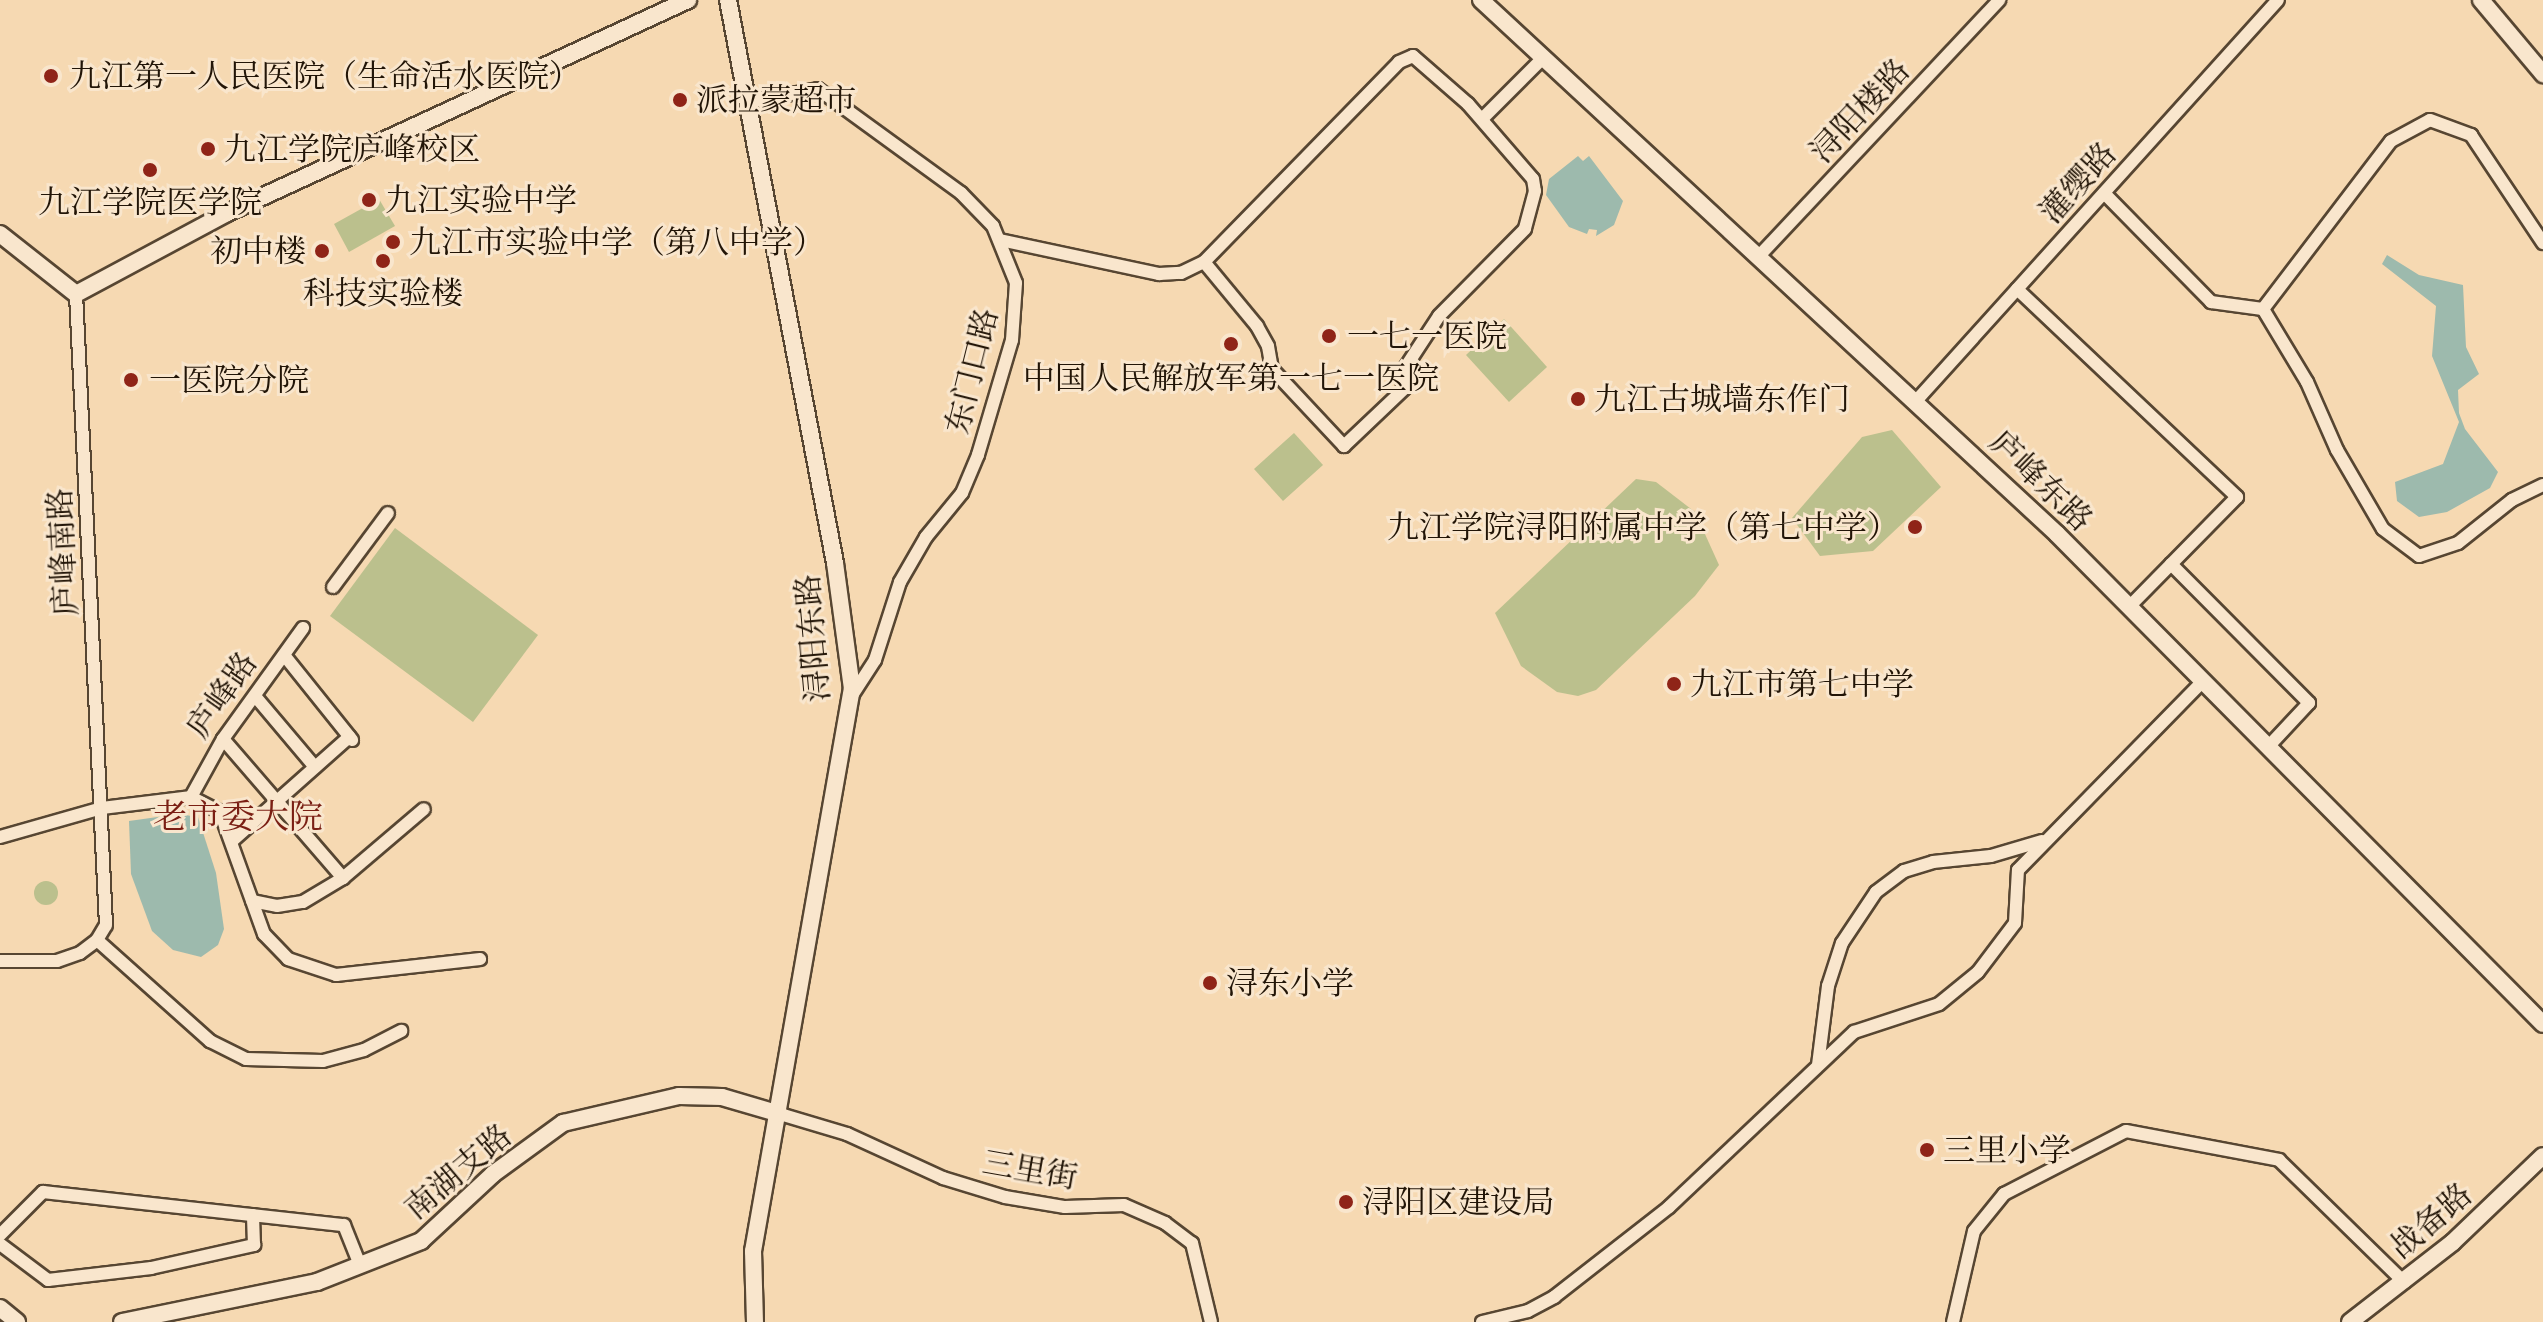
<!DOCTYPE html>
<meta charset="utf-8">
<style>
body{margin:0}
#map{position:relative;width:2543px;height:1322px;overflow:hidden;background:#f6d9b2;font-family:Alegreya,"Noto Serif SC",serif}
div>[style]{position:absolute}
.green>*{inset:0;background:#bbc08d}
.round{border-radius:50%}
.water>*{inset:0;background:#9dbaad}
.roads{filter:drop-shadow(2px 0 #574632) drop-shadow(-2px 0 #574632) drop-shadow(0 2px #574632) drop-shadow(0 -2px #574632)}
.street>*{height:12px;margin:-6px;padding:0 6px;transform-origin:6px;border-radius:6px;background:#f9e6cd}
.secondary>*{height:16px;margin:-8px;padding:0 8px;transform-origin:8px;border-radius:8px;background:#f9e6cd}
.dots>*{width:22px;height:22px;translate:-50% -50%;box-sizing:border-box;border:4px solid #f9e6cd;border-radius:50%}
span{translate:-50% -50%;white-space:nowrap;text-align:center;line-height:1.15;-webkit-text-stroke:6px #f9e6cd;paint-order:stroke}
.poi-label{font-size:32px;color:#221507}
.left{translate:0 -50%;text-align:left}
.right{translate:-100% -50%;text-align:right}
.street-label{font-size:32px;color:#221507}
.neighbourhood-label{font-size:34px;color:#7a1f14}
</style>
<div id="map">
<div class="green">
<i style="clip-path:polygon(379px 199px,395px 226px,349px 252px,334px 224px)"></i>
<i style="clip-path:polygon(1504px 319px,1547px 367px,1509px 402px,1466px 355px)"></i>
<i style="clip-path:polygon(1892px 430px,1941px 487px,1873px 551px,1820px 556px,1792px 518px,1862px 437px)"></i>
<i style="clip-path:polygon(1294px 433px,1323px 465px,1283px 501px,1254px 469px)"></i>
<i style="clip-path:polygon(1636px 479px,1656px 482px,1695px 512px,1719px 565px,1695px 596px,1596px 690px,1578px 696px,1557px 692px,1521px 666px,1495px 613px)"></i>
<i style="clip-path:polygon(395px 528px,538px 635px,473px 722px,330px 616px)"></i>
<i class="round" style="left:34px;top:881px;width:24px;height:24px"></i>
</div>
<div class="water">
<i style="clip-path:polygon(1578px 156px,1583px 161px,1589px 156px,1623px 201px,1614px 225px,1596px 236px,1597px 230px,1589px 229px,1587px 234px,1569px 227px,1546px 195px,1549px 179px)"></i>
<i style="clip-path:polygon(2387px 255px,2419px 275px,2463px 285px,2466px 347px,2479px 374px,2458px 390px,2459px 413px,2465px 429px,2498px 472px,2490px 488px,2447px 512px,2419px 517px,2397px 501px,2395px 482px,2443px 464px,2459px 422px,2432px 356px,2436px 306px,2382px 264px)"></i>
<i style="clip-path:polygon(179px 814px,198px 817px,216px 873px,224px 929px,218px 945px,201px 957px,173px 950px,152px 931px,131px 874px,129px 821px)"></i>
</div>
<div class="roads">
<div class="street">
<i style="left:748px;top:102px;width:71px;rotate:-10.5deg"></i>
<i style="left:818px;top:89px;width:177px;rotate:36deg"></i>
<i style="left:961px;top:193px;width:46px;rotate:45.9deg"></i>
<i style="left:993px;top:226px;width:61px;rotate:68deg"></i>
<i style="left:1016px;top:283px;width:57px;rotate:94deg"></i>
<i style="left:1012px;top:340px;width:120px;rotate:106.5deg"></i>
<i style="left:978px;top:455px;width:41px;rotate:112.8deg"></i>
<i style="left:962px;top:493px;width:57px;rotate:129.3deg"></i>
<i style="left:926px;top:537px;width:52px;rotate:120deg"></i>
<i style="left:900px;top:582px;width:82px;rotate:107.8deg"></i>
<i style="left:875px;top:660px;width:44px;rotate:123deg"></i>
<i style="left:1482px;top:119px;width:88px;rotate:-45deg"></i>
<i style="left:2104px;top:193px;width:153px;rotate:45.5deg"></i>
<i style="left:2211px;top:302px;width:52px;rotate:7.7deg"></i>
<i style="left:1000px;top:240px;width:163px;rotate:12.1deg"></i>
<i style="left:1159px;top:274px;width:22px;rotate:-3deg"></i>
<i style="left:1181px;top:273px;width:25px;rotate:-26deg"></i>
<i style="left:1204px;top:262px;width:279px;rotate:-45.7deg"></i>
<i style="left:1399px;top:62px;width:15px;rotate:-23deg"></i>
<i style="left:1413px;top:56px;width:73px;rotate:41.1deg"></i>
<i style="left:1468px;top:104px;width:99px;rotate:49.1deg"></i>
<i style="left:1533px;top:179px;width:12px;rotate:81deg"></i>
<i style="left:1535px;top:191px;width:39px;rotate:105deg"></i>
<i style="left:1525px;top:229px;width:122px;rotate:134.7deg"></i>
<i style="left:1439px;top:316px;width:69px;rotate:123.2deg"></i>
<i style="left:1401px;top:374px;width:15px;rotate:79deg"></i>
<i style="left:1404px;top:389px;width:83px;rotate:136.5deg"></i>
<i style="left:1344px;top:446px;width:105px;rotate:-133.1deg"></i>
<i style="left:1272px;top:369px;width:23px;rotate:-100deg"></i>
<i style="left:1268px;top:346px;width:23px;rotate:-119deg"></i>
<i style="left:1257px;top:326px;width:83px;rotate:-129.6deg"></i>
<i style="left:1759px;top:256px;width:351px;rotate:-46.8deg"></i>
<i style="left:2017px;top:289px;width:303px;rotate:43.4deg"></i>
<i style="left:2237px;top:497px;width:154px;rotate:134.5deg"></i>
<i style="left:2263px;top:309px;width:85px;rotate:58.9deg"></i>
<i style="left:2307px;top:382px;width:74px;rotate:66.2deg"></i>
<i style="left:2337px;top:450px;width:91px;rotate:59.8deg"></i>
<i style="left:2383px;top:529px;width:45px;rotate:36.9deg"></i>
<i style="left:2419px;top:556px;width:41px;rotate:-18.4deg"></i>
<i style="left:2458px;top:543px;width:69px;rotate:-38.5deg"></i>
<i style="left:2512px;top:500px;width:34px;rotate:-26deg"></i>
<i style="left:2263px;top:309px;width:211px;rotate:-52.7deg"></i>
<i style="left:2391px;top:141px;width:44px;rotate:-28.3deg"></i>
<i style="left:2430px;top:120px;width:44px;rotate:20.1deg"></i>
<i style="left:2471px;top:135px;width:130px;rotate:56.3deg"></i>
<i style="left:1916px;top:401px;width:540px;rotate:-47.93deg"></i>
<i style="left:2171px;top:564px;width:196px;rotate:45.2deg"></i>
<i style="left:2309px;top:703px;width:60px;rotate:133deg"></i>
<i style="left:333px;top:587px;width:92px;rotate:-53.4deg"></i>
<i style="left:284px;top:655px;width:109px;rotate:51.3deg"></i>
<i style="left:255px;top:696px;width:93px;rotate:49.8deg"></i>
<i style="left:223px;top:739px;width:184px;rotate:49.2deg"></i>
<i style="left:191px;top:797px;width:66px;rotate:-61.1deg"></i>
<i style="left:223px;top:739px;width:137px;rotate:-54.2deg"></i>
<i style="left:0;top:837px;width:106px;rotate:-15.9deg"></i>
<i style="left:102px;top:808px;width:90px;rotate:-7deg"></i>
<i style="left:191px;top:797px;width:33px;rotate:27deg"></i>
<i style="left:220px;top:812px;width:130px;rotate:70.2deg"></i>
<i style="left:264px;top:934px;width:35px;rotate:46deg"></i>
<i style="left:288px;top:959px;width:51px;rotate:18.4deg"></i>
<i style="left:336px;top:975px;width:145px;rotate:-6.3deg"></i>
<i style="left:232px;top:841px;width:157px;rotate:-41.6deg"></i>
<i style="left:252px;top:901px;width:25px;rotate:11deg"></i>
<i style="left:277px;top:906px;width:26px;rotate:-9deg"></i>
<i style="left:303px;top:902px;width:47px;rotate:-31deg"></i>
<i style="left:343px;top:878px;width:106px;rotate:-40.4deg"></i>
<i style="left:97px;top:940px;width:152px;rotate:41.8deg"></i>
<i style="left:210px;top:1041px;width:40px;rotate:26.6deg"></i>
<i style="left:246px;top:1059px;width:77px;rotate:1.5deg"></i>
<i style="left:323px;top:1061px;width:42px;rotate:-15deg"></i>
<i style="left:364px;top:1050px;width:42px;rotate:-27.2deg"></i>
<i style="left:0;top:961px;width:57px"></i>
<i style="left:57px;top:961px;width:24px;rotate:-19deg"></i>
<i style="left:80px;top:953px;width:21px;rotate:-37deg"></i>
<i style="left:97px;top:940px;width:17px;rotate:-59deg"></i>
<i style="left:106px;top:925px;width:632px;rotate:-92.72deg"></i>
<i style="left:1818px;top:1065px;width:80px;rotate:-82.8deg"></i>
<i style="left:1828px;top:986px;width:45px;rotate:-72deg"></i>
<i style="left:1842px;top:943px;width:61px;rotate:-56.3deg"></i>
<i style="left:1876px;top:892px;width:35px;rotate:-37deg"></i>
<i style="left:1904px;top:871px;width:30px;rotate:-17deg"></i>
<i style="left:1933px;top:862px;width:58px;rotate:-5.9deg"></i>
<i style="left:1991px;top:856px;width:53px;rotate:-16.4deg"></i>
<i style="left:780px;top:1114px;width:70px;rotate:16.6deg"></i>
<i style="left:847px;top:1134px;width:106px;rotate:24.6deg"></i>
<i style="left:943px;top:1178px;width:65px;rotate:17deg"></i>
<i style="left:1005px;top:1197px;width:61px;rotate:9.5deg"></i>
<i style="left:1065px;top:1207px;width:59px;rotate:-1.9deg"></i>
<i style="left:1124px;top:1205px;width:45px;rotate:23.7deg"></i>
<i style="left:1165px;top:1223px;width:34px;rotate:37deg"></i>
<i style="left:1192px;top:1243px;width:81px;rotate:76.5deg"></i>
<i style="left:0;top:1235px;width:61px;rotate:-45deg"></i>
<i style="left:43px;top:1192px;width:303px;rotate:6.3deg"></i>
<i style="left:344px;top:1225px;width:43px;rotate:68.2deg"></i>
<i style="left:0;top:1244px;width:60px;rotate:36.9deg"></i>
<i style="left:48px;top:1280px;width:104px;rotate:-6.6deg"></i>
<i style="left:151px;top:1268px;width:106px;rotate:-12.6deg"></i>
<i style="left:254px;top:1245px;width:30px;rotate:-92deg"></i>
<i style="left:1482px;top:1322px;width:47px;rotate:-13.4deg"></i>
<i style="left:1528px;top:1311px;width:30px;rotate:-28deg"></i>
<i style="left:1554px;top:1297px;width:146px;rotate:-38deg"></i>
<i style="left:1669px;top:1207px;width:255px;rotate:-43.4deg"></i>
<i style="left:1854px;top:1032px;width:89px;rotate:-18.2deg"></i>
<i style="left:1939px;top:1004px;width:50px;rotate:-39.4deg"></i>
<i style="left:1978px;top:972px;width:61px;rotate:-52.9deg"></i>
<i style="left:2015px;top:923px;width:53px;rotate:-86.8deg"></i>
<i style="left:2018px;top:870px;width:264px;rotate:-45.6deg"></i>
<i style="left:1953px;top:1322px;width:93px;rotate:-77deg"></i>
<i style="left:1974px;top:1231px;width:48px;rotate:-51deg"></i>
<i style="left:2004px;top:1194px;width:137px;rotate:-27.3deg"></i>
<i style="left:2126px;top:1131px;width:156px;rotate:10.7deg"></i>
<i style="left:2279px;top:1160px;width:175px;rotate:44.3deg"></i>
</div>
<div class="secondary">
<i style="left:728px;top:0;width:573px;rotate:79.24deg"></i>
<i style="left:835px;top:563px;width:126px;rotate:82.3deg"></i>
<i style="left:852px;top:688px;width:572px;rotate:99.97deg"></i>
<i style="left:753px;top:1251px;width:71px;rotate:88.4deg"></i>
<i style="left:1481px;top:0;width:785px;rotate:42.83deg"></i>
<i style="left:2057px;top:534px;width:690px;rotate:45.23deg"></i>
<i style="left:2481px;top:0;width:97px;rotate:50deg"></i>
<i style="left:0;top:234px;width:97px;rotate:38.3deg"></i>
<i style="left:76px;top:294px;width:171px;rotate:-28.2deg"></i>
<i style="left:227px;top:213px;width:508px;rotate:-24.8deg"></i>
<i style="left:0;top:1308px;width:22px;rotate:39deg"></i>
<i style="left:122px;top:1322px;width:199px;rotate:-11.6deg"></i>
<i style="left:317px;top:1282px;width:112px;rotate:-21.5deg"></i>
<i style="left:421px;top:1241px;width:98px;rotate:-42.9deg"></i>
<i style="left:493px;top:1174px;width:87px;rotate:-36.1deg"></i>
<i style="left:563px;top:1123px;width:119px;rotate:-13.1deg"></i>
<i style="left:679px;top:1096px;width:43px;rotate:1.3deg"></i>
<i style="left:722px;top:1097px;width:60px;rotate:16.3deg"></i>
<i style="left:2350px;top:1322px;width:130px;rotate:-37.8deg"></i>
<i style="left:2453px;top:1242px;width:124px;rotate:-43.7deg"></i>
</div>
</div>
<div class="dots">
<i style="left:51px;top:76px;background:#8f2418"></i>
<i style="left:680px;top:100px;background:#8f2418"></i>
<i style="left:208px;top:149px;background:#8f2418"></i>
<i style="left:150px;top:170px;background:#8f2418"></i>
<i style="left:369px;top:200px;background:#8f2418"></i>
<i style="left:393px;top:242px;background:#8f2418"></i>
<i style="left:322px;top:251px;background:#8f2418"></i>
<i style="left:383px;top:261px;background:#8f2418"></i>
<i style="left:1329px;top:336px;background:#8f2418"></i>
<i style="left:1231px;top:344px;background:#8f2418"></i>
<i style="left:131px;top:380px;background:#8f2418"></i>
<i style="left:1578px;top:399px;background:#8f2418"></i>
<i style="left:1915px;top:527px;background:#8f2418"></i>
<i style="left:1674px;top:684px;background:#8f2418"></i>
<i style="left:1210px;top:983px;background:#8f2418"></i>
<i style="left:1927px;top:1150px;background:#8f2418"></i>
<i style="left:1346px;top:1202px;background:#8f2418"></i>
</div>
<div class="poi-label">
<span class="left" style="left:69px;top:76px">九江第一人民医院（生命活水医院）</span>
<span class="left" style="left:696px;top:100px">派拉蒙超市</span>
<span class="left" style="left:224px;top:149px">九江学院庐峰校区</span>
<span class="left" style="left:385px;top:200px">九江实验中学</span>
<span style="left:150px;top:202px">九江学院医学院</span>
<span class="left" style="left:409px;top:242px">九江市实验中学（第八中学）</span>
<span class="right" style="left:306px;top:251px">初中楼</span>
<span style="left:383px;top:293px">科技实验楼</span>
<span class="left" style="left:1347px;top:336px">一七一医院</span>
<span style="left:1231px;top:378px">中国人民解放军第一七一医院</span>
<span class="left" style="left:149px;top:380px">一医院分院</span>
<span class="left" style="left:1594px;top:399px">九江古城墙东作门</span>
<span class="right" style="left:1899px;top:527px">九江学院浔阳附属中学（第七中学）</span>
<span class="left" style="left:1690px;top:684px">九江市第七中学</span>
<span class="left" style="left:1226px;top:983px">浔东小学</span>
<span class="left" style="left:1943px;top:1150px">三里小学</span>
<span class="left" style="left:1362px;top:1202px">浔阳区建设局</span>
</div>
<div class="street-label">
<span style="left:1860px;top:111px;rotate:-47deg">浔阳楼路</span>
<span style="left:2078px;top:183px;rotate:-48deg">灌缨路</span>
<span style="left:972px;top:371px;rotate:-76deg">东门口路</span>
<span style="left:2041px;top:481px;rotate:44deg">庐峰东路</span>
<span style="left:63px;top:552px;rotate:-93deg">庐峰南路</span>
<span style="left:813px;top:638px;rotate:-95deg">浔阳东路</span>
<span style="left:222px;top:695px;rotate:-55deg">庐峰路</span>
<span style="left:1030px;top:1170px;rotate:10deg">三里街</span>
<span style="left:458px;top:1172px;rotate:-40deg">南湖支路</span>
<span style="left:2431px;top:1221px;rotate:-41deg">战备路</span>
</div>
<div class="neighbourhood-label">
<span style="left:238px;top:817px">老市委大院</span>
</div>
</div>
